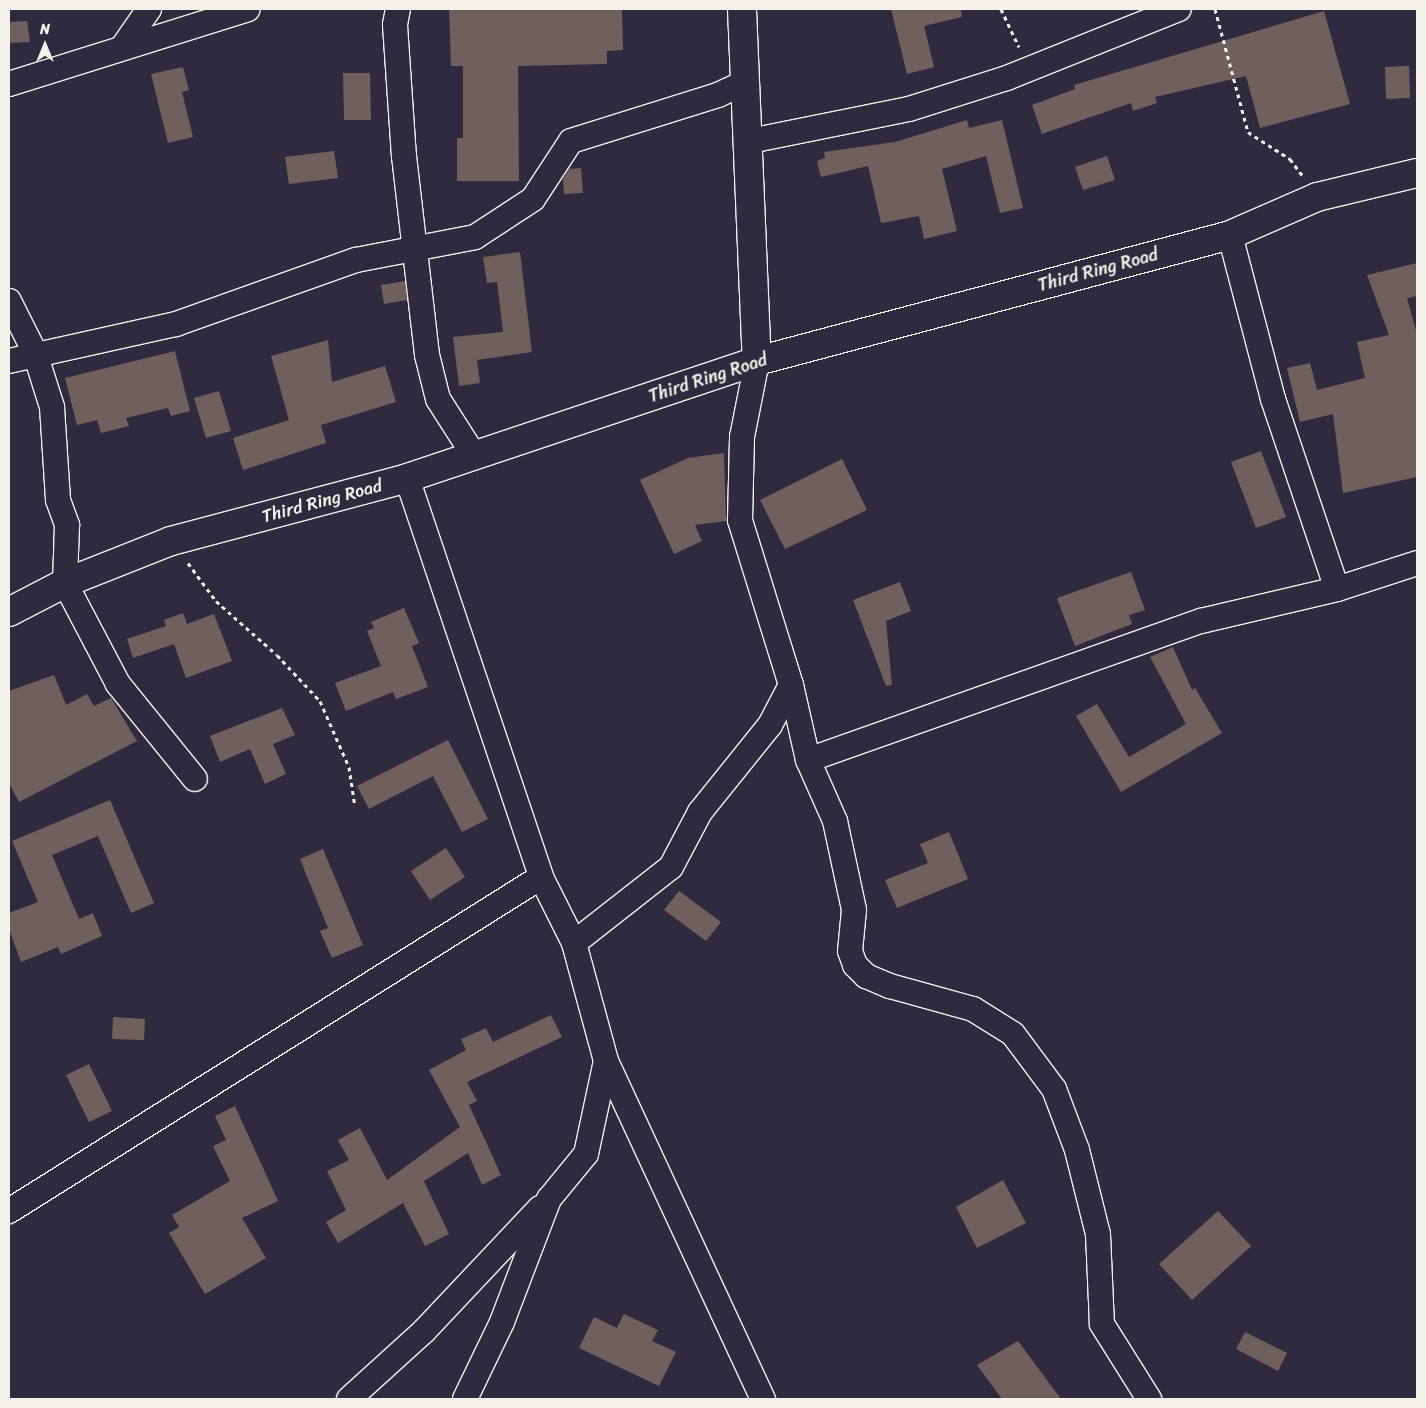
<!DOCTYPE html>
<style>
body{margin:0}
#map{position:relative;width:1426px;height:1408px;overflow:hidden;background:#2f2a3d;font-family:Sriracha,sans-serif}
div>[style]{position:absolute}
.building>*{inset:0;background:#70605d}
.path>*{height:3px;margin-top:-1.5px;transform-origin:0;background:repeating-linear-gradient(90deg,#f4f1e8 0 4px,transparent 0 8px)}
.roads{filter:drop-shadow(1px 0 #f4f1e8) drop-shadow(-1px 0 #f4f1e8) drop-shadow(0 1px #f4f1e8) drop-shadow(0 -1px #f4f1e8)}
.street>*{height:24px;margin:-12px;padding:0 12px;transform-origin:12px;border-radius:12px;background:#2f2a3d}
.secondary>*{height:28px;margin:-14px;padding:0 14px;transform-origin:14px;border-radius:14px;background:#2f2a3d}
span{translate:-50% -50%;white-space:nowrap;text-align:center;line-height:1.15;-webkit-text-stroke:4px #2f2a3d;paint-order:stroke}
.street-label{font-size:18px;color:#f4f1e8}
.frame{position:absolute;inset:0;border:10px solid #f4f1e8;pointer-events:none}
.north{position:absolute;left:20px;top:20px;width:50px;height:50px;-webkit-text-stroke:4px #2f2a3d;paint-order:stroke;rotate:0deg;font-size:14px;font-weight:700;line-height:20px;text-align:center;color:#f4f1e8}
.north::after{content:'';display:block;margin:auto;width:18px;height:22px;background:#f4f1e8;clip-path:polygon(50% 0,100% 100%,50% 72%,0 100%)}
</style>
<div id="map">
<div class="building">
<i style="clip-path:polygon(449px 9px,622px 9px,623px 50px,607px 51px,607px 64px,518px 66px,519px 181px,457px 181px,457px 138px,463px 138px,463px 66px,451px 66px)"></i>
<i style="clip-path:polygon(891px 9px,961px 9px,962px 17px,924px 26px,934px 67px,907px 74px)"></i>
<i style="clip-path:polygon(1324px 11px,1350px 104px,1260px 128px,1246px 76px,1155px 97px,1157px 103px,1133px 111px,1131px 103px,1042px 134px,1032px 105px,1075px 89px,1074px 85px)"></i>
<i style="clip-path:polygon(27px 21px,30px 42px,9px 43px,9px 22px)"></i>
<i style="clip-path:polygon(1409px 66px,1410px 98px,1386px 99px,1385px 67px)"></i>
<i style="clip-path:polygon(183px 67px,189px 90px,182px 92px,193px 137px,168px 143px,151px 74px)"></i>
<i style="clip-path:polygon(343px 73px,370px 73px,371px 120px,344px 120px)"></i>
<i style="clip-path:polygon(967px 120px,969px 128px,1002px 120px,1023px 208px,1000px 213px,986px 156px,942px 169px,957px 231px,924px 239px,919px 216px,881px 223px,868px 166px,821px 177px,817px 161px,825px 158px,824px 152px,895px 142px)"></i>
<i style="clip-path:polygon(334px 151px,338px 178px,289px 184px,285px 157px)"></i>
<i style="clip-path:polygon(1107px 156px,1115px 180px,1083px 190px,1075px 167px)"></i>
<i style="clip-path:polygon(581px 168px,583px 193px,564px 194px,563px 179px,569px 169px)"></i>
<i style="clip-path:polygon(520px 252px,532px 352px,477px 360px,480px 383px,459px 386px,453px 337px,503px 332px,497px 282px,487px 283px,483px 257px)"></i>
<i style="clip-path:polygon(1417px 263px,1417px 296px,1407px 298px,1417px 334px,1417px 477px,1343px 493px,1333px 414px,1300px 422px,1287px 368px,1310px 363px,1317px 390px,1365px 378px,1357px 342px,1389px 335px,1367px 275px)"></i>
<i style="clip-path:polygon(405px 281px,407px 300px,384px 304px,381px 285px)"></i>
<i style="clip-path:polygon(328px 340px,332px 382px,385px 366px,396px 402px,321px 425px,326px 443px,243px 470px,233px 438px,289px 420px,271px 356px)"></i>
<i style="clip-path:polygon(175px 351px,190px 411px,171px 416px,168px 408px,126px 418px,129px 426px,101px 433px,97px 420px,77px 425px,65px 378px)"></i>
<i style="clip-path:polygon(219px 391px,231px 431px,206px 438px,194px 398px)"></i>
<i style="clip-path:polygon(1261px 451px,1286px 517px,1256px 528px,1231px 462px)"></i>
<i style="clip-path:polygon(724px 453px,726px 521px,695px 525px,702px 541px,674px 554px,640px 480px,688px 458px)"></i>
<i style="clip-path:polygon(842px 459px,867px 510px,785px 549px,760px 500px)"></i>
<i style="clip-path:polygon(1131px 572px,1145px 610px,1129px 615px,1132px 624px,1075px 646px,1057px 598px)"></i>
<i style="clip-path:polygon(900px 582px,911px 611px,886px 621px,892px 685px,886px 686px,853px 600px)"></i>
<i style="clip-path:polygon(404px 608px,419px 643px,412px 646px,428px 687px,396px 699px,393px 692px,346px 711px,335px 683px,381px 666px,367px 631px,374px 628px,371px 622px)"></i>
<i style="clip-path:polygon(183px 613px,187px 624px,214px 614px,232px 661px,186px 678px,174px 644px,133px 658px,127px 639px,166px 626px,164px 620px)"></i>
<i style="clip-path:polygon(1173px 647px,1192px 690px,1195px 688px,1222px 733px,1121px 792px,1076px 716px,1097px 704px,1129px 757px,1186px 724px,1150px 657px)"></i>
<i style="clip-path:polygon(54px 675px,66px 705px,87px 694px,94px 706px,111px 698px,137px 741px,19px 802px,9px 783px,9px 691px)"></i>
<i style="clip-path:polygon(282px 708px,295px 735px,273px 744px,286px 774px,265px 784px,250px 749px,220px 762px,210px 736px)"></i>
<i style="clip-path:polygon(448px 740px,488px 819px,462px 832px,433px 776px,369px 809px,357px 786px)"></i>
<i style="clip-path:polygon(110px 800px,154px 903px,131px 913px,98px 836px,52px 855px,79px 919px,93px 913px,102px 936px,61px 954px,58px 947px,21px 962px,9px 929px,9px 913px,38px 902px,12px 841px)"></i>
<i style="clip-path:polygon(949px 832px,968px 879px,897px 908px,885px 880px,928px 863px,920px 844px)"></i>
<i style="clip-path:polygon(446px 848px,465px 877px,430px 900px,411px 871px)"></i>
<i style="clip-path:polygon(323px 849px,363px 945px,332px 958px,320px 931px,328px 928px,300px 859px)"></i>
<i style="clip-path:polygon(679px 891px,721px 922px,706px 941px,664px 910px)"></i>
<i style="clip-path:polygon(551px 1015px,562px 1037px,467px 1082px,477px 1101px,469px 1105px,501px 1175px,482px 1185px,468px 1153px,424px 1181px,449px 1234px,425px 1246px,403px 1203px,338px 1243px,326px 1222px,346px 1210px,327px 1171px,349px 1160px,338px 1140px,360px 1128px,387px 1180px,460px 1127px,429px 1070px,466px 1050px,461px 1039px,486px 1028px,493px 1042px)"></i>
<i style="clip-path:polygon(113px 1017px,145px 1019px,144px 1040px,112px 1039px)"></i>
<i style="clip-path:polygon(89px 1064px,112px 1111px,89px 1122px,66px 1075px)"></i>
<i style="clip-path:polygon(235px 1106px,278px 1201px,242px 1218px,266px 1258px,205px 1294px,169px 1233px,179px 1227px,172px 1215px,230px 1181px,213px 1146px,226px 1140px,215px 1116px)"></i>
<i style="clip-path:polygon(1003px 1180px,1026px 1223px,977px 1248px,956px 1207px)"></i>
<i style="clip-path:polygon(1218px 1211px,1251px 1246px,1192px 1300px,1159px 1264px)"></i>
<i style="clip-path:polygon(624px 1314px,658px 1330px,652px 1341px,676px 1352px,659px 1386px,579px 1348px,594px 1317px,617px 1328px)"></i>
<i style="clip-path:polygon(1245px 1332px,1287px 1353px,1278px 1371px,1236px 1349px)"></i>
<i style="clip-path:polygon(1018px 1341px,1061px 1399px,1002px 1399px,977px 1365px)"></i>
</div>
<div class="path">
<i style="left:1001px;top:9px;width:42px;rotate:64.7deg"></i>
<i style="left:1215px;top:9px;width:127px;rotate:75deg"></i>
<i style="left:1248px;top:132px;width:50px;rotate:32.7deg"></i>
<i style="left:1290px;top:159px;width:21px;rotate:53deg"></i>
<i style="left:188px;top:563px;width:47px;rotate:53.6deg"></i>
<i style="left:216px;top:601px;width:81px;rotate:41.5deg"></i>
<i style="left:277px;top:655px;width:63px;rotate:46.9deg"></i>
<i style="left:320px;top:701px;width:72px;rotate:66.3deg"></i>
<i style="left:349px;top:767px;width:40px;rotate:81.5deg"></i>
</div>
<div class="roads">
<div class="street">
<i style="left:398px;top:9px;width:16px;rotate:101deg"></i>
<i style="left:395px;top:25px;width:131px;rotate:86.1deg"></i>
<i style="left:404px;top:156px;width:200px;rotate:83.4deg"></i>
<i style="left:427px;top:355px;width:45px;rotate:76deg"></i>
<i style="left:438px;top:399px;width:65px;rotate:57.5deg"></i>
<i style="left:124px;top:45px;width:44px;rotate:-55.2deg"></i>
<i style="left:9px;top:84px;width:250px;rotate:-17.4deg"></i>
<i style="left:750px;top:141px;width:162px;rotate:-11.4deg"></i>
<i style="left:909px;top:109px;width:103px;rotate:-17.6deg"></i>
<i style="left:1007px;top:78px;width:185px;rotate:-21.9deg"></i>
<i style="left:1230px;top:235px;width:170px;rotate:75.3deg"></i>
<i style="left:1273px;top:399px;width:200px;rotate:71.4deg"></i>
<i style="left:9px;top:301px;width:58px;rotate:63.4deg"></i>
<i style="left:35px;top:353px;width:57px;rotate:72.5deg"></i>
<i style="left:52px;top:407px;width:93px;rotate:86.3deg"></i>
<i style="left:58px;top:500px;width:27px;rotate:70deg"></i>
<i style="left:67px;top:525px;width:58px;rotate:92deg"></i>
<i style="left:65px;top:583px;width:114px;rotate:62.3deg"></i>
<i style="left:118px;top:684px;width:122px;rotate:51deg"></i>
<i style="left:9px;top:361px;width:171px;rotate:-12.5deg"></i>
<i style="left:176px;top:324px;width:191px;rotate:-19.6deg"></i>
<i style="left:356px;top:260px;width:121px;rotate:-10.9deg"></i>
<i style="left:475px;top:237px;width:69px;rotate:-33.2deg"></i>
<i style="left:533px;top:199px;width:69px;rotate:-56.8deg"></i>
<i style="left:571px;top:141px;width:154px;rotate:-17.4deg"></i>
<i style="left:718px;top:95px;width:31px;rotate:-25deg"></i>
<i style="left:407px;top:478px;width:421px;rotate:71.4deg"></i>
<i style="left:541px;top:877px;width:74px;rotate:63.4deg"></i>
<i style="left:574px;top:943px;width:122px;rotate:74.8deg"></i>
<i style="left:606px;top:1061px;width:373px;rotate:65.1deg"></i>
<i style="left:791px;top:685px;width:77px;rotate:77.2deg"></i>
<i style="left:808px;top:760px;width:67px;rotate:66.1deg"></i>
<i style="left:835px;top:821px;width:91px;rotate:77.9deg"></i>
<i style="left:854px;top:910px;width:41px;rotate:95.6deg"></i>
<i style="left:850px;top:951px;width:15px;rotate:70deg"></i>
<i style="left:855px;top:965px;width:16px;rotate:45deg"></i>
<i style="left:866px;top:976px;width:26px;rotate:23deg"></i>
<i style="left:890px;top:986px;width:86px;rotate:15.5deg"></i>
<i style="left:973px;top:1009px;width:47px;rotate:32deg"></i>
<i style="left:1013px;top:1034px;width:69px;rotate:53.3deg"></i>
<i style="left:1054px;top:1089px;width:65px;rotate:69.3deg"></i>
<i style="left:1077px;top:1150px;width:87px;rotate:76deg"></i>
<i style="left:1098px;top:1234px;width:90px;rotate:87.5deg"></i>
<i style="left:1102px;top:1324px;width:89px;rotate:57.9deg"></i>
<i style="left:808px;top:760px;width:417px;rotate:-19.5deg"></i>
<i style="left:1201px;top:621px;width:140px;rotate:-13.2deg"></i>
<i style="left:1337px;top:589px;width:84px;rotate:-18deg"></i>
<i style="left:574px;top:943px;width:123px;rotate:-38.1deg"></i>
<i style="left:671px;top:867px;width:62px;rotate:-62.2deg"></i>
<i style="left:700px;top:812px;width:112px;rotate:-51.2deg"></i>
<i style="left:770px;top:725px;width:45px;rotate:-62.3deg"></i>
<i style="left:791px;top:685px;width:173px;rotate:-107.2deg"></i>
<i style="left:740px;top:520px;width:83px;rotate:-88.6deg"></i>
<i style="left:742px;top:437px;width:77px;rotate:-78.8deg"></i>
<i style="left:9px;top:1211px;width:628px;rotate:-32.12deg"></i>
<i style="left:349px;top:1399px;width:101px;rotate:-42.2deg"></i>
<i style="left:424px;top:1331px;width:169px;rotate:-46.7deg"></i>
<i style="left:465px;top:1399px;width:85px;rotate:-64.3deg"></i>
<i style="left:502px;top:1322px;width:132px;rotate:-69.1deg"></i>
<i style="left:549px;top:1199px;width:58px;rotate:-50.6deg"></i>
<i style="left:586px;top:1154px;width:95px;rotate:-77.9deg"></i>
</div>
<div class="secondary">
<i style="left:742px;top:9px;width:352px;rotate:87.6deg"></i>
<i style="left:9px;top:612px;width:63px;rotate:-27.4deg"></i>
<i style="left:65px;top:583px;width:114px;rotate:-21.6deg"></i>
<i style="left:171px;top:541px;width:244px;rotate:-14.9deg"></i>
<i style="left:407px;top:478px;width:369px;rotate:-18.5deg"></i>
<i style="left:757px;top:361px;width:489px;rotate:-14.9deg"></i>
<i style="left:1230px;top:235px;width:95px;rotate:-23.6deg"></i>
<i style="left:1317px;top:197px;width:103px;rotate:-13.5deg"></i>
</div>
</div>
<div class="street-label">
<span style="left:1098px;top:270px;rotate:-15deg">Third Ring Road</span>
<span style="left:708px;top:378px;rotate:-18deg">Third Ring Road</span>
<span style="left:322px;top:501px;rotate:-15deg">Third Ring Road</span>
</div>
<div class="frame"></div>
<div class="north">N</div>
</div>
